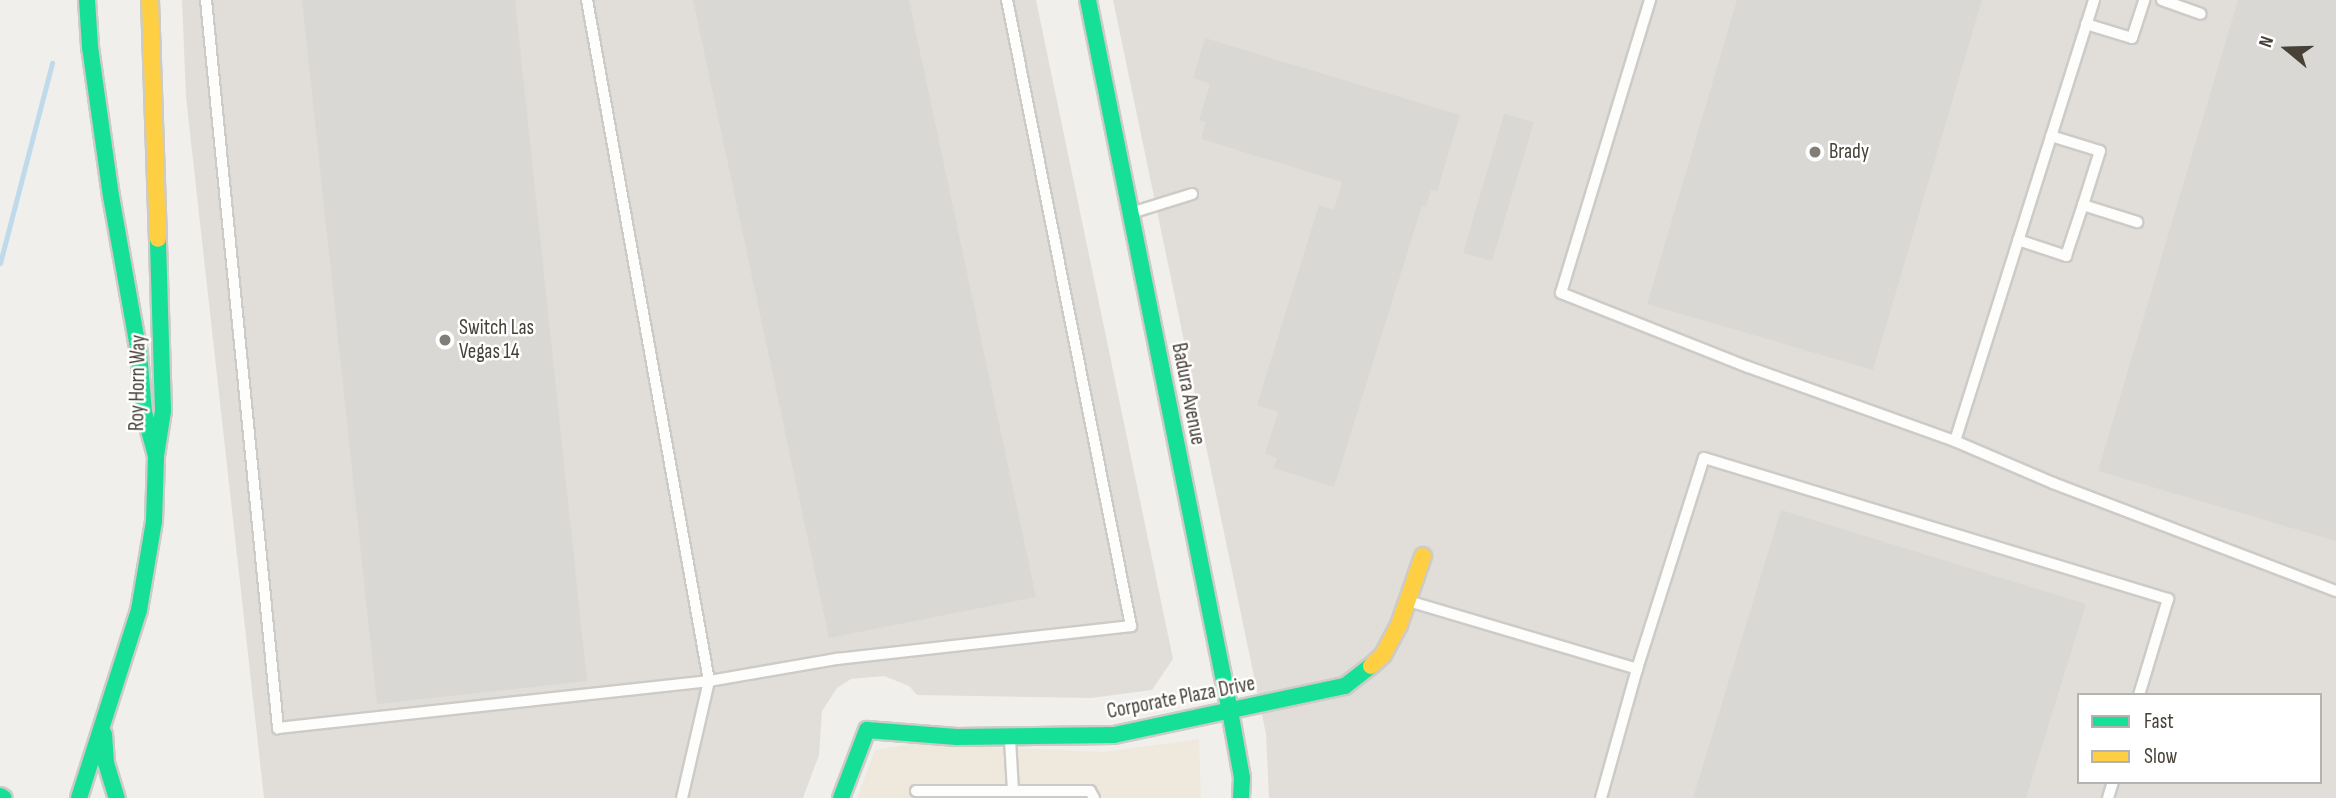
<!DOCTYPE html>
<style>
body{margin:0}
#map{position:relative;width:2336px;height:798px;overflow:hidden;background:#f1efeb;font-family:"Sofia Sans Condensed",sans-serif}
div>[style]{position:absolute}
.commercial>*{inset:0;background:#efe8dc}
.industrial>*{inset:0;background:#e1deda}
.stream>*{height:5px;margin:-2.5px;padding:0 2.5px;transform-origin:2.5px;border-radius:2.5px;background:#bfdbeb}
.building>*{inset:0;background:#dad8d4}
.roads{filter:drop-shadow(2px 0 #cdcbc7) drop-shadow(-2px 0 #cdcbc7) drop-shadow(0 2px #cdcbc7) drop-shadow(0 -2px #cdcbc7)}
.lane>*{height:10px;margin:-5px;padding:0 5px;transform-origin:5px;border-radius:5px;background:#fdfdfc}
.fast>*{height:16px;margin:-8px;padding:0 8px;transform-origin:8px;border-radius:8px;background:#16e098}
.slow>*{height:16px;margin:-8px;padding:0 8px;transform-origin:8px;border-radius:8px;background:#ffcf43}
.dots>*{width:19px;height:19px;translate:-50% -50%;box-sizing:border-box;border:4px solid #fff;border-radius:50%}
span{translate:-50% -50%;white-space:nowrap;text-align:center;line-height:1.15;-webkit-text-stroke:5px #fff;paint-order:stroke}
.poi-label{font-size:21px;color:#474138}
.left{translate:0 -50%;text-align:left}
.street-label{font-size:21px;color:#474138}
.legend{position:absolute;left:2077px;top:693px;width:245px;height:91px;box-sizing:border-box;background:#fff;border:2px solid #b5b3af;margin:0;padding:9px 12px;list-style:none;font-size:21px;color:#474138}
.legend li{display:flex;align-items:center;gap:14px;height:35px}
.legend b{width:35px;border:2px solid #b5b3af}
.north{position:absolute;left:2252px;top:14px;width:70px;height:70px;-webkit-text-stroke:5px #fff;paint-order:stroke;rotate:289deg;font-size:19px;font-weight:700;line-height:28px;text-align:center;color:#474138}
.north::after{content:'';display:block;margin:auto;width:24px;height:32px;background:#474138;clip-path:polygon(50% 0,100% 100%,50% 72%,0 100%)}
</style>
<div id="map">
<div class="commercial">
<i style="clip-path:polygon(1199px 739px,1201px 798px,857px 798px,875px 750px,910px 744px,1104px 752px)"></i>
</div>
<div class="industrial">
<i style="clip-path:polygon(182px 0,1036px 0,1173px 659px,1152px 690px,1091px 698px,917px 695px,909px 686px,884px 676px,851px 679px,837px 688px,822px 711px,819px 755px,803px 798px,264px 798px,186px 97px)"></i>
<i style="clip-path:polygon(evenodd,1113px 0,2336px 0,2336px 798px,1269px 798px,1266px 734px,1113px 0,2079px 695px,2320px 695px,2320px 782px,2079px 782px,2079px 695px)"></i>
</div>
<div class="stream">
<i style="left:0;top:263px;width:207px;rotate:-75.4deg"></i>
</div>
<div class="building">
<i style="clip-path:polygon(302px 0,515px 0,587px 681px,377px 704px)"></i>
<i style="clip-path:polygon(693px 0,909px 0,1036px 597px,829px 638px)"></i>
<i style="clip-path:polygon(1737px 0,1982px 0,1873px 370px,1647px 304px)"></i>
<i style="clip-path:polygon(2238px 0,2336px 0,2336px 541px,2098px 471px)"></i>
<i style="clip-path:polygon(1205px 38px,1460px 115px,1437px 192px,1431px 190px,1426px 207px,1422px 206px,1334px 487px,1273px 468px,1277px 458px,1265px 454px,1278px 412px,1257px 405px,1319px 205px,1334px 210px,1342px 182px,1201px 139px,1206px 122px,1199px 120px,1210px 84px,1193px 78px)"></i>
<i style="clip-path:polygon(1504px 114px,1534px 122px,1492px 261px,1463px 253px)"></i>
<i style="clip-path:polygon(1781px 510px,2086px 604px,2026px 798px,1693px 798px)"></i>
</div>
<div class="roads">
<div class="lane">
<i style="left:206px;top:0;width:732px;rotate:84.35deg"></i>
<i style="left:278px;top:728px;width:434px;rotate:-6.2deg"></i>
<i style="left:709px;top:681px;width:130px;rotate:-9.8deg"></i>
<i style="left:837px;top:659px;width:296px;rotate:-6.4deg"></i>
<i style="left:1131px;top:626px;width:638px;rotate:-101.2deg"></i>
<i style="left:587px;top:0;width:692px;rotate:79.84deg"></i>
<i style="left:709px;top:681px;width:120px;rotate:103deg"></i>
<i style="left:1650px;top:0;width:306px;rotate:106.9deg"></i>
<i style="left:1561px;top:293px;width:201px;rotate:21.6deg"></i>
<i style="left:1748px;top:367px;width:220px;rotate:19.7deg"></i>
<i style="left:1955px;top:441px;width:107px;rotate:23.2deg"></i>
<i style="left:2053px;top:483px;width:303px;rotate:20.9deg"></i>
<i style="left:2162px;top:0;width:41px;rotate:19.7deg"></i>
<i style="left:2086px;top:24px;width:48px;rotate:16.9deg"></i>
<i style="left:2132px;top:38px;width:40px;rotate:-72deg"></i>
<i style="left:2051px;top:136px;width:51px;rotate:17deg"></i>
<i style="left:2100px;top:151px;width:57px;rotate:107.5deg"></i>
<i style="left:1131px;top:213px;width:64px;rotate:-17.3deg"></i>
<i style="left:2018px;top:240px;width:51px;rotate:18.4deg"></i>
<i style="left:2066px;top:256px;width:54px;rotate:-71.6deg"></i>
<i style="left:2083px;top:205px;width:57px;rotate:17.5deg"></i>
<i style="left:1955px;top:441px;width:462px;rotate:-72.5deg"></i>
<i style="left:1408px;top:601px;width:239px;rotate:16.5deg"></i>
<i style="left:1010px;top:739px;width:52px;rotate:86.7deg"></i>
<i style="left:916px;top:791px;width:174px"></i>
<i style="left:1090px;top:791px;width:8px;rotate:60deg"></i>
<i style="left:1601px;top:798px;width:134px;rotate:-74.4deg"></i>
<i style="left:1637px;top:669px;width:221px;rotate:-72.4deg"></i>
<i style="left:1704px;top:458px;width:485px;rotate:16.9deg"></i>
<i style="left:2168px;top:599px;width:100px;rotate:106.8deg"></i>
<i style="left:2108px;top:798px;width:17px;rotate:-73deg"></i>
</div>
<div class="fast">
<i style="left:87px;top:0;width:47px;rotate:86.3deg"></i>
<i style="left:90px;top:47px;width:150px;rotate:82deg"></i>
<i style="left:111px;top:196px;width:159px;rotate:79.9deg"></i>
<i style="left:139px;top:353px;width:59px;rotate:85.2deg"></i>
<i style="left:144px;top:412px;width:46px;rotate:74.7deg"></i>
<i style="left:1088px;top:0;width:725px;rotate:78.71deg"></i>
<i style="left:1230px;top:711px;width:68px;rotate:79.8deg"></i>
<i style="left:1242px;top:778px;width:20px;rotate:93deg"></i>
<i style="left:104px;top:734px;width:29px;rotate:86deg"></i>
<i style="left:106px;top:763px;width:37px;rotate:73deg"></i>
<i style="left:0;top:796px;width:4px;rotate:27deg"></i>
<i style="left:79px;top:798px;width:197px;rotate:-72.3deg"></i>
<i style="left:139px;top:610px;width:90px;rotate:-80.4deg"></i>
<i style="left:154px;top:521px;width:65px;rotate:-88.2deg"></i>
<i style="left:156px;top:456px;width:46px;rotate:-81.2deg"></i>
<i style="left:163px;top:411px;width:172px;rotate:-91.7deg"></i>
<i style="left:841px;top:798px;width:73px;rotate:-69.1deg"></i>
<i style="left:867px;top:730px;width:90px;rotate:4.4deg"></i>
<i style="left:957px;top:737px;width:157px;rotate:-0.7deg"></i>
<i style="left:1114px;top:735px;width:236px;rotate:-12deg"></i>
<i style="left:1345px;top:686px;width:33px;rotate:-38deg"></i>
</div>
<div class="slow">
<i style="left:150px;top:0;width:239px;rotate:88.1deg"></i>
<i style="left:1371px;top:666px;width:16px;rotate:-43deg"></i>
<i style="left:1383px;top:655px;width:34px;rotate:-62deg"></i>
<i style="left:1399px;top:625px;width:73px;rotate:-70.8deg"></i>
</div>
</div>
<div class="dots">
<i style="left:1815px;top:152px;background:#827e77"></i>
<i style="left:445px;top:340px;background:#827e77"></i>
</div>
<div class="poi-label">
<span class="left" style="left:1829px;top:152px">Brady</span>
<span class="left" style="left:459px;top:340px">Switch Las<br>Vegas 14</span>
</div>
<div class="street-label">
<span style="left:138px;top:383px;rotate:-89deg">Roy Horn Way</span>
<span style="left:1188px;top:394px;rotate:79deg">Badura Avenue</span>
<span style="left:1181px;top:698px;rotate:-11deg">Corporate Plaza Drive</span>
</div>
<ul class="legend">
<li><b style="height:9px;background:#16e098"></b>Fast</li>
<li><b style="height:9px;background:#ffcf43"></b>Slow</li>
</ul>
<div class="north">N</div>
</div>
